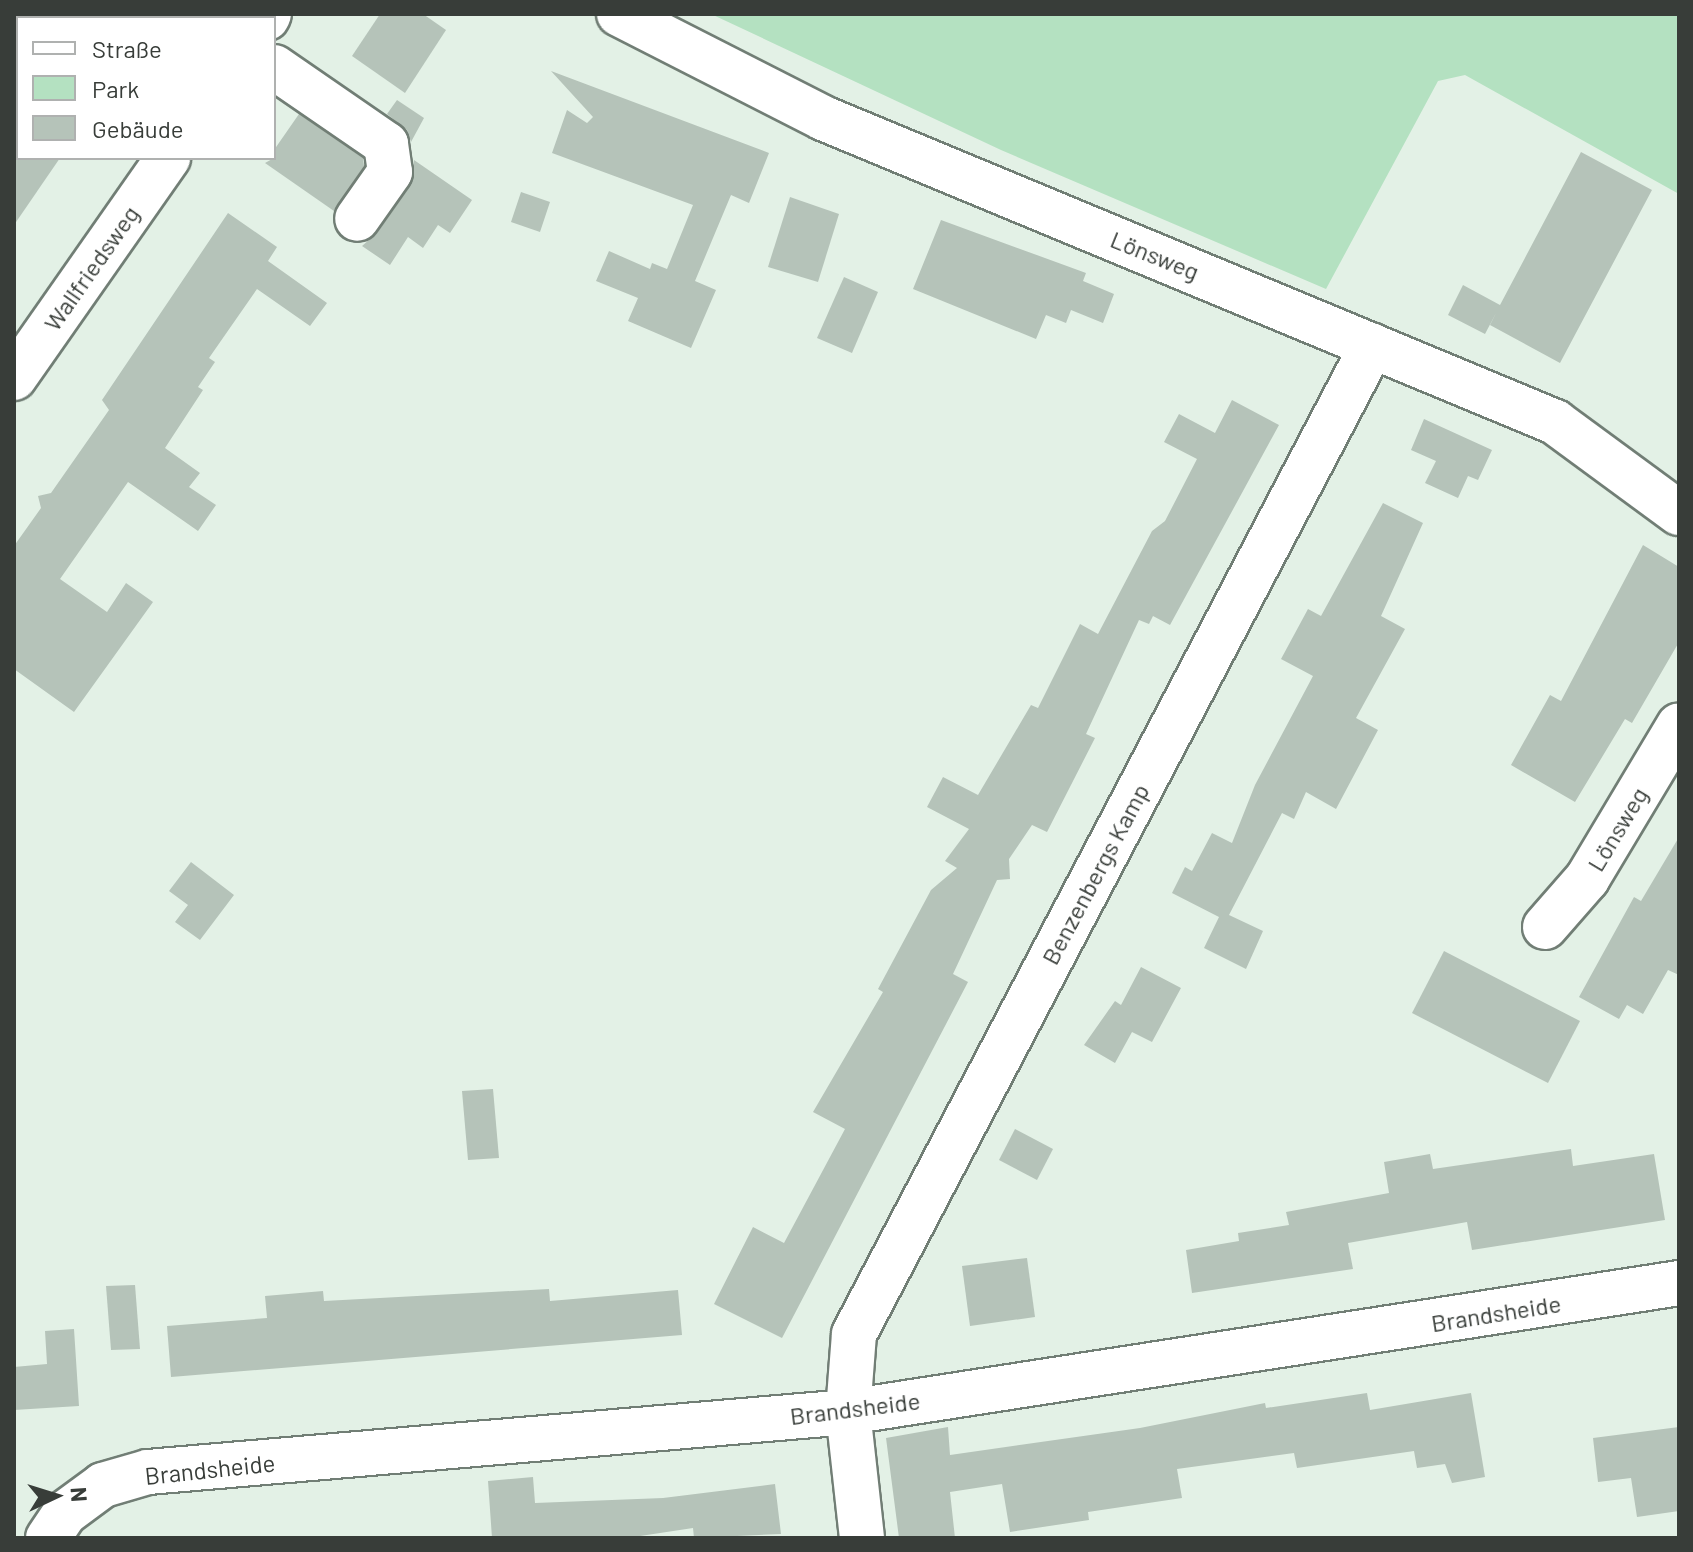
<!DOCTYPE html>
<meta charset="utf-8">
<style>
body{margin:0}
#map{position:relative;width:1693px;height:1552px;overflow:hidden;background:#e3f1e6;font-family:Barlow,sans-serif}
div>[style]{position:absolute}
.green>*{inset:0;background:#b4e1c1}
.building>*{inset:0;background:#b5c3b9}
.roads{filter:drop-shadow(2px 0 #717e75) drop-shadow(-2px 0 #717e75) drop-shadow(0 2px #717e75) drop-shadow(0 -2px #717e75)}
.minor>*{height:44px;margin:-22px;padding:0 22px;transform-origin:22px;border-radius:22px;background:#fff}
span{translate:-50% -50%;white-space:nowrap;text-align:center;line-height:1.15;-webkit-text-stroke:6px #fff;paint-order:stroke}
.street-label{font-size:24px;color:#383d39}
.frame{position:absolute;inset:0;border:16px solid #383d39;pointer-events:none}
.legend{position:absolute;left:16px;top:16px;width:260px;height:144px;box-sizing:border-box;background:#fff;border:2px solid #afb1b0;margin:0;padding:10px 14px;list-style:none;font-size:24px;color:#383d39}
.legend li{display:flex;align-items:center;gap:16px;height:40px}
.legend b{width:40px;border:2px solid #afb1b0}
.north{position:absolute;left:16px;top:1456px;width:80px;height:80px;-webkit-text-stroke:6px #fff;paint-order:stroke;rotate:86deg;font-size:22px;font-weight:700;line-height:32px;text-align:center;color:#383d39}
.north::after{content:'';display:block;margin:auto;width:28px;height:36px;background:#383d39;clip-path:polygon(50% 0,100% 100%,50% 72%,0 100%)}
</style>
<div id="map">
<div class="green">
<i style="clip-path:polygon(711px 14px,1679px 14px,1679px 194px,1465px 75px,1438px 81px,1326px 289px,1001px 150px)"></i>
</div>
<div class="building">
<i style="clip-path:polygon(380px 14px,423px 14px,446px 30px,405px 93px,352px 56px)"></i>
<i style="clip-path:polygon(551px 71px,769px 153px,749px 203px,731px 195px,695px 281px,716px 290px,691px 348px,628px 321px,638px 298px,596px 281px,609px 251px,650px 269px,652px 263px,667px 269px,693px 205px,552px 153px,567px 110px,587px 123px,593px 117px)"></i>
<i style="clip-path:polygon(397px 100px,424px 118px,411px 142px,407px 130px,387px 114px)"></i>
<i style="clip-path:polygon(299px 114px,363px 158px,364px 166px,334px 211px,265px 163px,274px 158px,274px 150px)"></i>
<i style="clip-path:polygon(1581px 152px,1652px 190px,1560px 363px,1490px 325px,1496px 313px,1485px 334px,1448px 315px,1463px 285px,1500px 305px)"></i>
<i style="clip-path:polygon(14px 158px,60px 158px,14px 225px)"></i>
<i style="clip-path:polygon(414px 160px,472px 200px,450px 233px,438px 225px,423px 248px,408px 237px,390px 265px,362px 246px,377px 233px,410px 186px)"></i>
<i style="clip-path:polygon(521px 192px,550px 202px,540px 232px,511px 222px)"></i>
<i style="clip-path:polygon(790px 197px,839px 214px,818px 282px,768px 267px)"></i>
<i style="clip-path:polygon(228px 213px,277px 247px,268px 261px,327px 303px,310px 326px,257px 289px,209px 358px,215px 362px,198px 387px,203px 390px,165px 448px,200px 473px,189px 487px,216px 505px,198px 531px,128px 482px,60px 579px,107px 612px,126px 583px,153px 602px,74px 712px,14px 669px,14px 546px,41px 508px,38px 496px,51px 493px,109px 410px,102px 400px)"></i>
<i style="clip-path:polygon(941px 220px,1086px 273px,1083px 281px,1114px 294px,1103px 323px,1071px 310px,1066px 323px,1046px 315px,1036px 339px,913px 289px)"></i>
<i style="clip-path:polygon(844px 277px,878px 292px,852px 353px,817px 338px)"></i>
<i style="clip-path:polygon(1232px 400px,1279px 425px,1170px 625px,1153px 616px,1149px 624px,1139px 620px,1086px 734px,1095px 738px,1047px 832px,1032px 825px,1009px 859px,1010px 879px,997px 880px,953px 974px,968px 982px,782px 1338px,714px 1304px,753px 1227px,784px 1243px,845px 1129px,813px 1112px,883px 992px,878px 989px,931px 890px,957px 868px,945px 861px,969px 829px,927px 807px,943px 777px,978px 795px,1031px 705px,1038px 708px,1080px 624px,1098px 634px,1152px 531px,1165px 521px,1197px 459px,1164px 442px,1179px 414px,1215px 433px)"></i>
<i style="clip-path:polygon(1424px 419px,1492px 450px,1478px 480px,1468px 476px,1458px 498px,1425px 483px,1436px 461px,1411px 450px)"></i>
<i style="clip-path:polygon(1383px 503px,1423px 523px,1381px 616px,1405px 629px,1356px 718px,1378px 730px,1336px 809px,1306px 792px,1294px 819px,1282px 813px,1229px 915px,1263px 931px,1246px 969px,1204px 948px,1219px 917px,1172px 893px,1185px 867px,1192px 871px,1212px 833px,1232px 843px,1255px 785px,1313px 676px,1281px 659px,1308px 609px,1321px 616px)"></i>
<i style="clip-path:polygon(1643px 545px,1679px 567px,1679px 642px,1632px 723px,1625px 719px,1575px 802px,1511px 765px,1550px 695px,1561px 701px)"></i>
<i style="clip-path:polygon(1679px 837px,1679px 975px,1668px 970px,1643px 1014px,1627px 1005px,1619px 1019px,1579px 997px,1634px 897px,1641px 901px)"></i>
<i style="clip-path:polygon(191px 862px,234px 895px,200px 940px,175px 922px,188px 905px,169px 891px)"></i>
<i style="clip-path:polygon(1444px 951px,1580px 1021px,1548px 1083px,1412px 1013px)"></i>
<i style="clip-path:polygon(1141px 967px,1181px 988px,1152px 1042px,1132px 1032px,1115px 1063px,1084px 1045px,1115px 1001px,1121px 1005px)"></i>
<i style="clip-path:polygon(493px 1089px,499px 1158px,468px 1160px,462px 1091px)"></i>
<i style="clip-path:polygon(1015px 1129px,1053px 1149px,1037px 1180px,999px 1160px)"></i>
<i style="clip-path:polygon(1571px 1149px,1573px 1166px,1654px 1154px,1665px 1220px,1472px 1250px,1467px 1222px,1348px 1243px,1353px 1269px,1192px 1293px,1186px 1250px,1239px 1241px,1238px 1233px,1289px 1225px,1286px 1212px,1389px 1193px,1384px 1162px,1430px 1154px,1433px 1169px)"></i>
<i style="clip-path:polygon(1027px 1258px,1035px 1317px,970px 1326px,962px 1266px)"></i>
<i style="clip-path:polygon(135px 1285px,140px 1349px,111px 1350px,106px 1286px)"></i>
<i style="clip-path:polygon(549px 1289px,550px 1301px,678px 1290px,682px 1335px,171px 1377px,167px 1326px,267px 1318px,265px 1296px,323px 1291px,324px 1301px)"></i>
<i style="clip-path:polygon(74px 1329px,79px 1406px,14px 1410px,14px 1367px,47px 1364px,45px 1331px)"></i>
<i style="clip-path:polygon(1367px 1393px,1370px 1410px,1471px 1393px,1485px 1477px,1452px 1483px,1445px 1464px,1417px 1468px,1414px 1451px,1297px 1468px,1294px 1453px,1177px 1469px,1182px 1498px,1088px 1512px,1089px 1520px,1010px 1532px,1002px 1484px,950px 1492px,955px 1538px,899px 1538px,886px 1438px,948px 1427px,950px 1455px,1140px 1428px,1265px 1403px,1266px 1408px)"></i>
<i style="clip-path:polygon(1679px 1427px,1679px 1511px,1637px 1517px,1631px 1478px,1598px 1482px,1593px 1438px)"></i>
<i style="clip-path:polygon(533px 1477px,535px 1503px,663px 1498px,775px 1484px,781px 1534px,694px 1538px,693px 1528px,627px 1538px,492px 1538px,488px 1481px)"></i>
</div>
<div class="roads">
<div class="minor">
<i style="left:619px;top:14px;width:229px;rotate:27deg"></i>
<i style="left:823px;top:118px;width:793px;rotate:22.55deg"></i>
<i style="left:1555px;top:422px;width:154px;rotate:36.3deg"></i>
<i style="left:267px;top:18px;width:4px;rotate:-63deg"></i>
<i style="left:274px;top:67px;width:136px;rotate:34.5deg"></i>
<i style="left:386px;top:144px;width:28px;rotate:82deg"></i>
<i style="left:390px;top:172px;width:57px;rotate:125.1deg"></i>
<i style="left:14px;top:378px;width:269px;rotate:-55deg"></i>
<i style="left:1545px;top:927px;width:64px;rotate:-48.8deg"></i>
<i style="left:1587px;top:879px;width:179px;rotate:-59.1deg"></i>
<i style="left:48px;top:1538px;width:30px;rotate:-56deg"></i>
<i style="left:65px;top:1513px;width:47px;rotate:-36.4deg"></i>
<i style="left:103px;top:1485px;width:47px;rotate:-16.1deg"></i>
<i style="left:148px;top:1472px;width:703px;rotate:-4.9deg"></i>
<i style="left:848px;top:1412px;width:841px;rotate:-8.82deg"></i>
<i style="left:862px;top:1538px;width:127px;rotate:-96.3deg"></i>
<i style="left:848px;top:1412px;width:78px;rotate:-85.6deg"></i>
<i style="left:854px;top:1334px;width:1116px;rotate:-62.33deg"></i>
</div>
</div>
<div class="street-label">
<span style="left:1155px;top:255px;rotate:22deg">Lönsweg</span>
<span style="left:91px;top:268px;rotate:-55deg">Wallfriedsweg</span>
<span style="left:1617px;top:829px;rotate:-59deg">Lönsweg</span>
<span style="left:1095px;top:874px;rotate:-62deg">Benzenbergs Kamp</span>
<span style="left:1496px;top:1313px;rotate:-9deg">Brandsheide</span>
<span style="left:855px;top:1408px;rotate:-7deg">Brandsheide</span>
<span style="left:210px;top:1469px;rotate:-6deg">Brandsheide</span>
</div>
<div class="frame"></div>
<ul class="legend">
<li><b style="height:10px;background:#fff"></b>Straße</li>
<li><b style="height:22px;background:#b4e1c1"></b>Park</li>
<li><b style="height:22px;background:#b5c3b9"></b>Gebäude</li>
</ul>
<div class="north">N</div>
</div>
